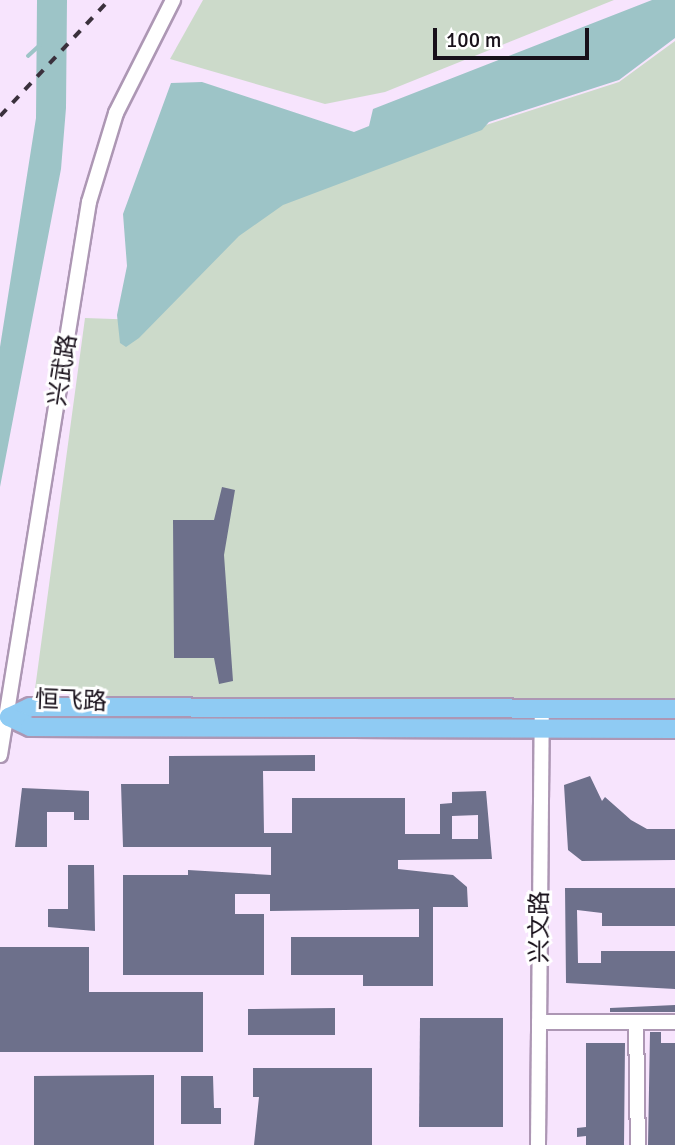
<!DOCTYPE html>
<meta charset="utf-8">
<style>
body{margin:0}
#map{position:relative;width:675px;height:1145px;overflow:hidden;background:#f7e4fd;font-family:Signika,"Noto Sans SC",sans-serif}
div>[style]{position:absolute}
.green>*{inset:0;background:#ccdaca}
.water>*{inset:0;background:#9dc4c7}
.stream>*{height:3.5px;margin:-1.75px;padding:0 1.75px;transform-origin:1.75px;border-radius:1.75px;background:#9dc4c7}
.building>*{inset:0;background:#6d708b}
.roads{filter:drop-shadow(2px 0 #ad97b4) drop-shadow(-2px 0 #ad97b4) drop-shadow(0 2px #ad97b4) drop-shadow(0 -2px #ad97b4)}
.minor>*{height:14px;margin:-7px;padding:0 7px;transform-origin:7px;border-radius:7px;background:#fff}
.major>*{height:18px;margin:-9px;padding:0 9px;transform-origin:9px;border-radius:9px;background:#8fcbf3}
.rail>*{height:3.5px;margin-top:-1.75px;transform-origin:0;background:repeating-linear-gradient(90deg,#3a303c 0 9px,transparent 0 18px)}
span{translate:-50% -50%;white-space:nowrap;text-align:center;line-height:1.15;-webkit-text-stroke:6px #fff;paint-order:stroke}
.street-label{font-size:24px;color:#18101a}
.scale{position:absolute;left:433px;top:28px;width:156px;height:32px;box-sizing:border-box;border:4px solid #18101a;border-top:0;padding-left:9px;font-size:21px;line-height:24px;white-space:nowrap;color:#18101a;-webkit-text-stroke:5px #fff;paint-order:stroke}
</style>
<div id="map">
<div class="green">
<i style="clip-path:polygon(203px 0,614px 0,385px 92px,325px 104px,170px 59px)"></i>
<i style="clip-path:polygon(675px 41px,675px 698px,100px 699px,35px 689px,85px 318px,141px 320px,223px 232px,309px 182px,619px 82px)"></i>
</div>
<div class="water">
<i style="clip-path:polygon(37px 0,67px 0,66px 108px,61px 169px,0 487px,0 347px,36px 118px)"></i>
<i style="clip-path:polygon(652px 0,675px 0,675px 38px,619px 80px,489px 122px,482px 130px,283px 205px,239px 236px,139px 338px,126px 347px,120px 343px,117px 315px,127px 266px,123px 214px,171px 83px,202px 82px,354px 132px,369px 126px,373px 109px)"></i>
</div>
<div class="stream">
<i style="left:28px;top:56px;width:15px;rotate:-42deg"></i>
</div>
<div class="building">
<i style="clip-path:polygon(222px 487px,235px 490px,224px 555px,233px 681px,219px 684px,214px 658px,174px 658px,173px 520px,214px 520px)"></i>
<i style="clip-path:polygon(evenodd,315px 755px,315px 771px,263px 771px,264px 833px,292px 833px,292px 798px,405px 798px,405px 834px,440px 834px,440px 804px,452px 803px,452px 792px,486px 791px,492px 859px,398px 860px,398px 869px,453px 875px,467px 887px,468px 907px,433px 907px,433px 986px,363px 986px,363px 975px,291px 975px,291px 937px,419px 937px,419px 909px,270px 911px,270px 894px,235px 894px,235px 914px,264px 914px,264px 975px,123px 975px,123px 875px,188px 875px,188px 870px,271px 875px,271px 847px,123px 847px,121px 784px,169px 784px,169px 756px,315px 755px,478px 815px,478px 839px,452px 839px,452px 816px,478px 815px)"></i>
<i style="clip-path:polygon(590px 776px,602px 801px,605px 797px,631px 820px,647px 829px,675px 829px,675px 860px,582px 861px,568px 850px,564px 785px)"></i>
<i style="clip-path:polygon(22px 788px,89px 791px,89px 820px,74px 820px,74px 812px,47px 812px,47px 847px,15px 847px)"></i>
<i style="clip-path:polygon(68px 865px,94px 865px,95px 931px,48px 927px,48px 909px,68px 909px)"></i>
<i style="clip-path:polygon(565px 888px,675px 888px,675px 926px,602px 926px,602px 913px,577px 910px,578px 963px,601px 963px,601px 951px,675px 951px,675px 989px,566px 983px)"></i>
<i style="clip-path:polygon(0 947px,89px 947px,89px 992px,203px 992px,203px 1052px,0 1052px)"></i>
<i style="clip-path:polygon(675px 1005px,675px 1012px,610px 1012px,610px 1008px)"></i>
<i style="clip-path:polygon(335px 1008px,335px 1035px,248px 1035px,248px 1009px)"></i>
<i style="clip-path:polygon(420px 1018px,503px 1018px,503px 1127px,419px 1127px)"></i>
<i style="clip-path:polygon(650px 1032px,661px 1032px,661px 1043px,675px 1043px,675px 1145px,648px 1145px)"></i>
<i style="clip-path:polygon(586px 1043px,625px 1043px,624px 1145px,586px 1145px,586px 1136px,577px 1137px,577px 1128px,586px 1127px)"></i>
<i style="clip-path:polygon(253px 1068px,372px 1068px,372px 1145px,254px 1145px,259px 1097px,253px 1097px)"></i>
<i style="clip-path:polygon(154px 1075px,154px 1145px,34px 1145px,34px 1076px)"></i>
<i style="clip-path:polygon(181px 1076px,213px 1076px,214px 1108px,221px 1108px,221px 1124px,181px 1124px)"></i>
</div>
<div class="roads">
<div class="minor">
<i style="left:0;top:755px;width:560px;rotate:-80.86deg"></i>
<i style="left:89px;top:202px;width:93px;rotate:-73.1deg"></i>
<i style="left:116px;top:113px;width:127px;rotate:-63.2deg"></i>
<i style="left:539px;top:1022px;width:136px"></i>
<i style="left:636px;top:1022px;width:123px;rotate:89.1deg"></i>
<i style="left:538px;top:1145px;width:436px;rotate:-89.5deg"></i>
</div>
<div class="major">
<i style="left:9px;top:717px;width:23px;rotate:-25deg"></i>
<i style="left:30px;top:707px;width:645px;rotate:0.18deg"></i>
<i style="left:9px;top:717px;width:23px;rotate:25deg"></i>
<i style="left:30px;top:727px;width:645px;rotate:0.18deg"></i>
</div>
</div>
<div class="rail">
<i style="left:0;top:116px;width:159px;rotate:-46.8deg"></i>
</div>
<div class="street-label">
<span style="left:63px;top:370px;rotate:-81deg">兴武路</span>
<span style="left:71px;top:701px;rotate:2deg">恒飞路</span>
<span style="left:540px;top:927px;rotate:-90deg">兴文路</span>
</div>
<div class="scale">100 m</div>
</div>
